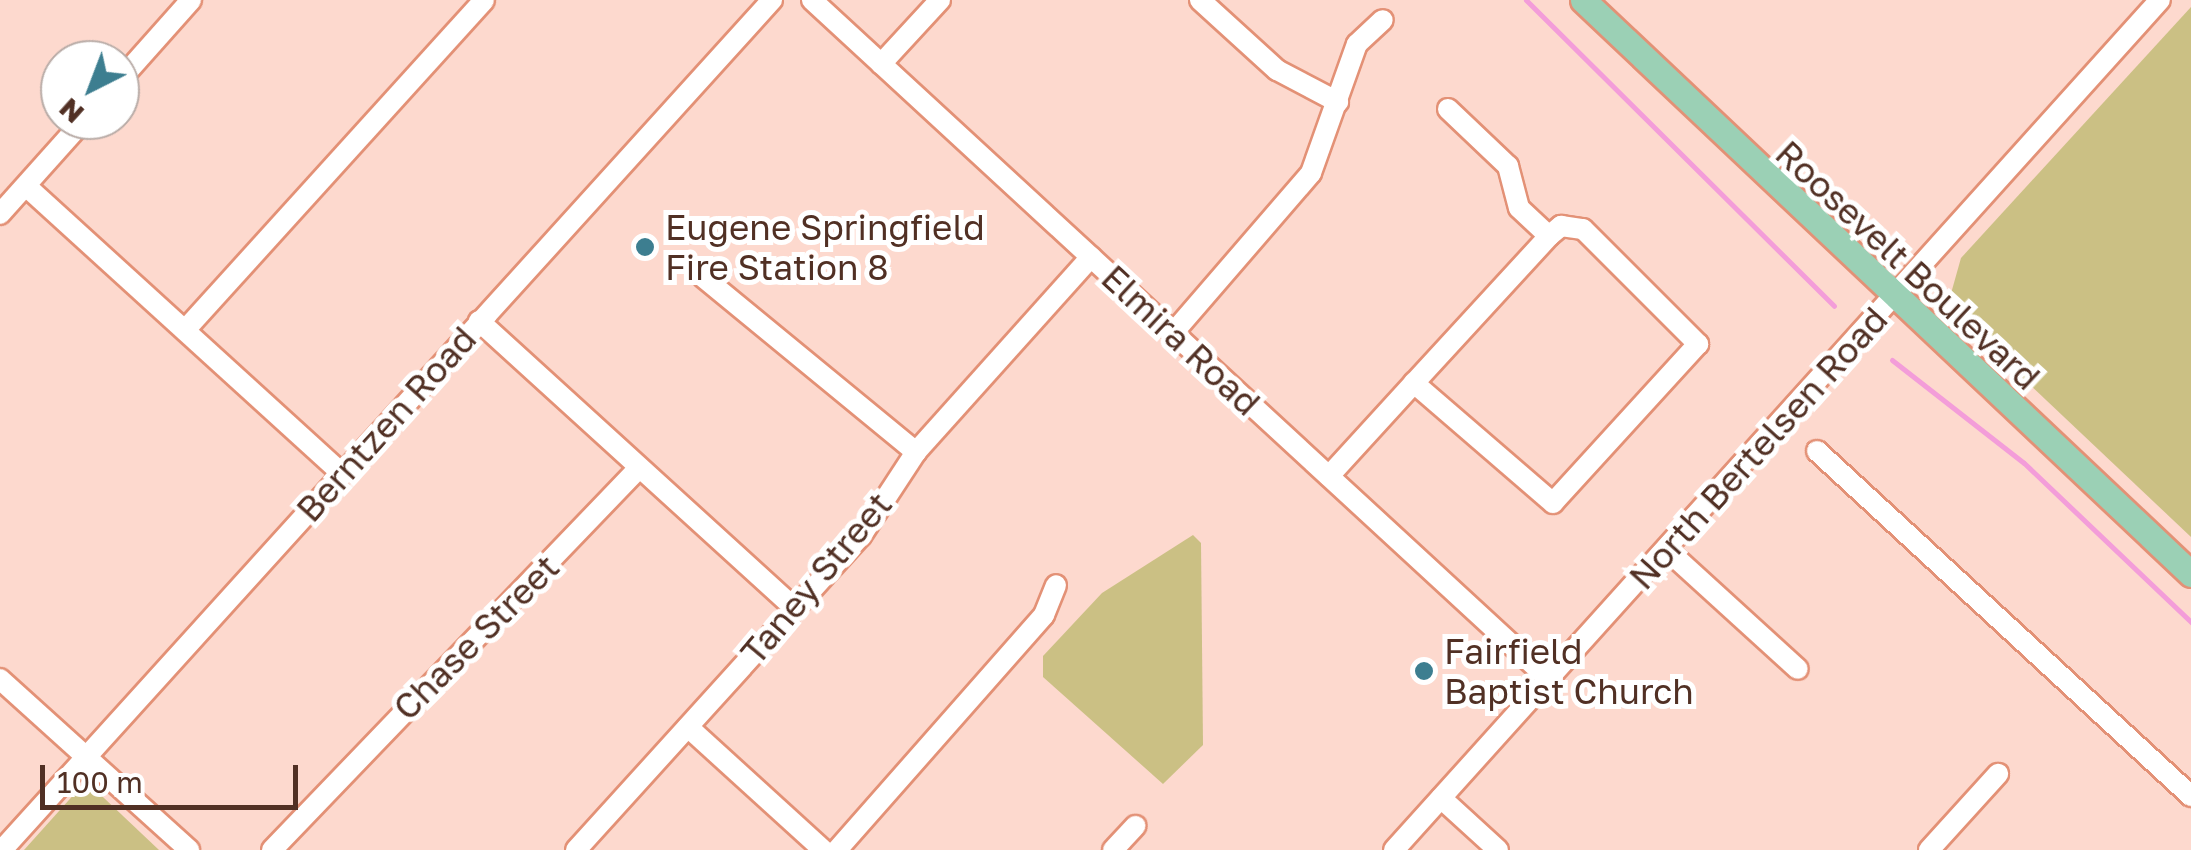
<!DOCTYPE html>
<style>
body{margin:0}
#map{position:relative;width:2191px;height:850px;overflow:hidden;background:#fdd9ce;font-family:"Golos Text",sans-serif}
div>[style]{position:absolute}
.green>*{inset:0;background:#cbc084}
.stream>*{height:5px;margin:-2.5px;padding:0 2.5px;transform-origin:2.5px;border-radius:2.5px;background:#f39dd9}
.roads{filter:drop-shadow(2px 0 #e39176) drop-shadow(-2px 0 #e39176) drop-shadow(0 2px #e39176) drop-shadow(0 -2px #e39176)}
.minor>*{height:20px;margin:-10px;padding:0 10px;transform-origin:10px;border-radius:10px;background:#fff}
.major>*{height:25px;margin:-12.5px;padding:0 12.5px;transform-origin:12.5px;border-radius:12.5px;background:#9bd0b5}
.dots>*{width:28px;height:28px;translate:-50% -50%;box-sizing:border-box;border:5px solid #fff;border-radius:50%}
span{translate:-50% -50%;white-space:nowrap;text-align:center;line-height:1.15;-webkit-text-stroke:10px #fff;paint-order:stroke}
.poi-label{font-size:35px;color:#513024}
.left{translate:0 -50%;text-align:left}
.street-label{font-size:35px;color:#513024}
.north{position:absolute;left:40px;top:40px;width:100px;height:100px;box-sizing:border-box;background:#fff;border:2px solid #b9aca7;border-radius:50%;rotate:222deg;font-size:28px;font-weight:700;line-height:40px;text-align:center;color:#513024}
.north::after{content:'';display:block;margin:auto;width:35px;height:45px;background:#3d7e90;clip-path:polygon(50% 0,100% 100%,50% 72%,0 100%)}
.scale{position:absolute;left:40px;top:765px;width:258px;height:45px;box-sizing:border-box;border:5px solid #513024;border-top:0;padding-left:12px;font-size:30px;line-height:35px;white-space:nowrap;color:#513024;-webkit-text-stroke:8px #fff;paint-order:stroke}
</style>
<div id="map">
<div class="green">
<i style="clip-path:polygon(2191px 7px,2191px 537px,1955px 314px,1950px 297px,1961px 258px)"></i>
<i style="clip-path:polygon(1193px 535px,1201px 543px,1203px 745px,1163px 784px,1043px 677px,1043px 656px,1102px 593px)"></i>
<i style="clip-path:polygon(86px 781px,159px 850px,24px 850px)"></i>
</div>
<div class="stream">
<i style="left:1526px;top:0;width:434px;rotate:44.8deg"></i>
<i style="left:1892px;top:360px;width:167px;rotate:38deg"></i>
<i style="left:2024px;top:463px;width:231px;rotate:43.6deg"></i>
</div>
<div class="roads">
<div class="minor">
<i style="left:812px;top:0;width:1004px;rotate:42.66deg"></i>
<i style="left:1200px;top:0;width:104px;rotate:42.3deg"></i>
<i style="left:1277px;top:70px;width:69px;rotate:27.7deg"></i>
<i style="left:881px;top:64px;width:87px;rotate:-47.3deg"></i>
<i style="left:120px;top:80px;width:107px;rotate:-48.4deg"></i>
<i style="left:1448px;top:109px;width:83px;rotate:43.5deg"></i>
<i style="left:1508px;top:166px;width:43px;rotate:75.3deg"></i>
<i style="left:1519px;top:208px;width:41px;rotate:43deg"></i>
<i style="left:26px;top:186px;width:428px;rotate:42.3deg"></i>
<i style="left:0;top:214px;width:126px;rotate:-48.2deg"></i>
<i style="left:703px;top:277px;width:276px;rotate:39.4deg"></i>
<i style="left:479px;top:321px;width:428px;rotate:42.3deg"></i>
<i style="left:185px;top:330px;width:445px;rotate:-47.8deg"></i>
<i style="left:1173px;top:333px;width:211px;rotate:-49.2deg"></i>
<i style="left:1311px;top:173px;width:137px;rotate:-70.4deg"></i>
<i style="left:1357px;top:44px;width:35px;rotate:-43deg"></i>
<i style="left:1817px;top:451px;width:509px;rotate:42.69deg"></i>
<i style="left:1329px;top:476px;width:126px;rotate:-47.6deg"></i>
<i style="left:1414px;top:383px;width:200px;rotate:-47.4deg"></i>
<i style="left:1549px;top:236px;width:16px;rotate:-40deg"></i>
<i style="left:1561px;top:226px;width:22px;rotate:8deg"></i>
<i style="left:1583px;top:229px;width:163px;rotate:45deg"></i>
<i style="left:1698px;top:344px;width:215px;rotate:132.4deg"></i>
<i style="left:1553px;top:503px;width:184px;rotate:-139.2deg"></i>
<i style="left:1666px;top:549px;width:178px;rotate:42.3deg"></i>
<i style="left:0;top:679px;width:255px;rotate:42.1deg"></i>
<i style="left:688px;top:727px;width:183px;rotate:42.3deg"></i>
<i style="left:1441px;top:798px;width:77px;rotate:42.4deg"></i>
<i style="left:2px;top:850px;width:1147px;rotate:-47.83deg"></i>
<i style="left:272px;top:850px;width:530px;rotate:-46.15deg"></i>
<i style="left:576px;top:850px;width:424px;rotate:-47.8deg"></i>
<i style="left:861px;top:536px;width:100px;rotate:-56.8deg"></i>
<i style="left:916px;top:452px;width:262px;rotate:-48.1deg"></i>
<i style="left:837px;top:850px;width:313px;rotate:-48.6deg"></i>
<i style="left:1044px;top:615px;width:32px;rotate:-68deg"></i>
<i style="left:1113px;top:850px;width:33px;rotate:-47deg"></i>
<i style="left:1394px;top:850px;width:1144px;rotate:-47.98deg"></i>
<i style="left:1929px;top:850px;width:103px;rotate:-47.8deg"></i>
</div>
<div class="major">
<i style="left:1583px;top:0;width:836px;rotate:43.35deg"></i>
</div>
</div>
<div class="dots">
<i style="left:645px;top:247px;background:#3d7e90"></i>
<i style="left:1424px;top:671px;background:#3d7e90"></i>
</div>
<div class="poi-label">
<span class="left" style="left:665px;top:247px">Eugene Springfield<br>Fire Station 8</span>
<span class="left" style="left:1444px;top:671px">Fairfield<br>Baptist Church</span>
</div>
<div class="street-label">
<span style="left:1908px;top:265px;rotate:43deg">Roosevelt Boulevard</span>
<span style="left:1181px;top:340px;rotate:43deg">Elmira Road</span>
<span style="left:386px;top:424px;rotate:-48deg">Berntzen Road</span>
<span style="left:1758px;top:448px;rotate:-48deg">North Bertelsen Road</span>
<span style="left:816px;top:578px;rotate:-50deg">Taney Street</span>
<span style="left:476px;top:637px;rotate:-45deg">Chase Street</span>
</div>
<div class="north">N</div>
<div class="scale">100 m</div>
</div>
